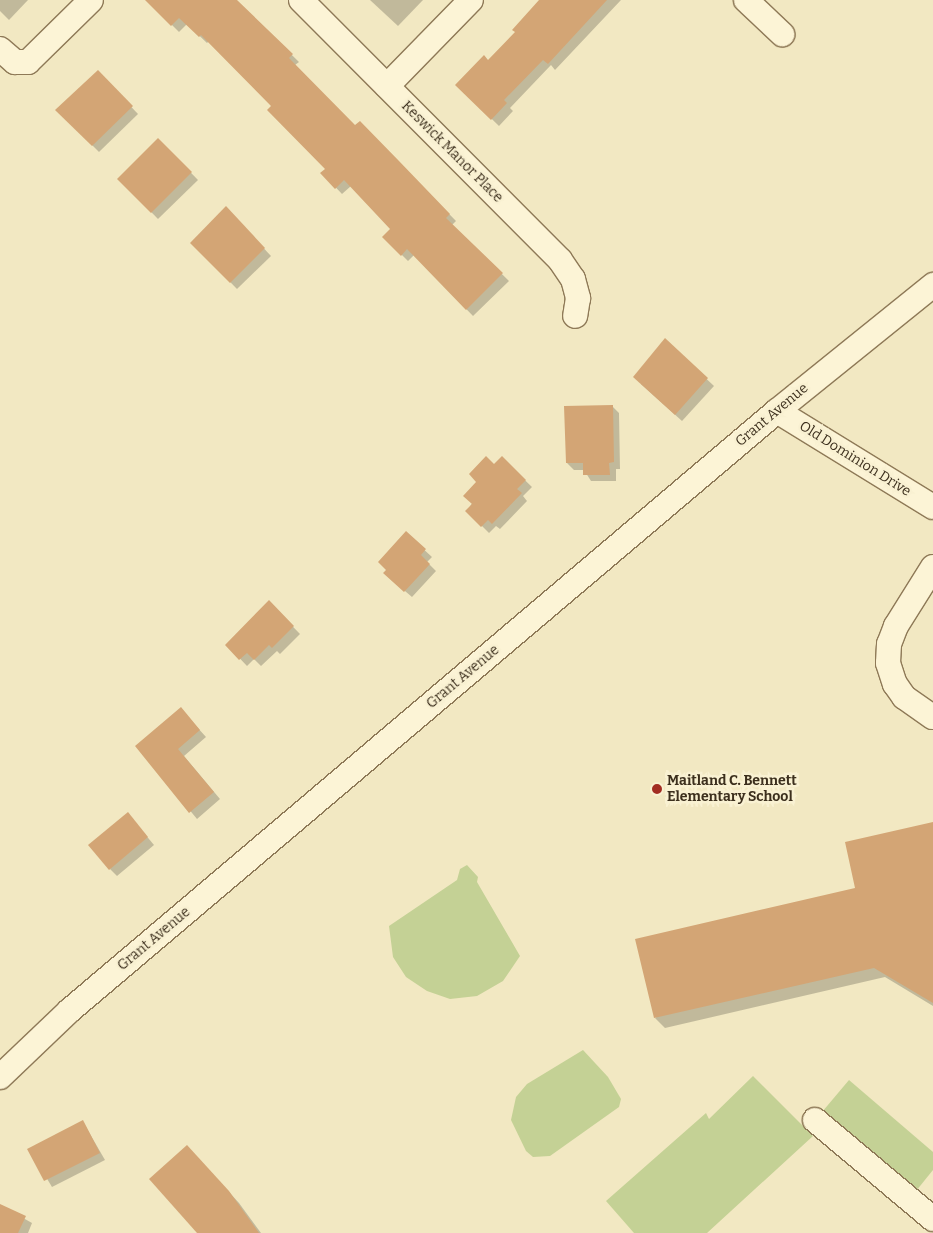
<!DOCTYPE html>
<style>
body{margin:0}
#map{position:relative;width:933px;height:1233px;overflow:hidden;background:#f2e8c2;font-family:Bitter,serif}
div>[style]{position:absolute}
.green>*{inset:0;background:#c4d195}
.shadow>*{inset:0;background:#0003}
.building>*{inset:0;background:#d3a575}
.roads{filter:drop-shadow(1px 0 #8e7957) drop-shadow(-1px 0 #8e7957) drop-shadow(0 1px #8e7957) drop-shadow(0 -1px #8e7957)}
.minor>*{height:24px;margin:-12px;padding:0 12px;transform-origin:12px;border-radius:12px;background:#fcf4d6}
.dots>*{width:14px;height:14px;translate:-50% -50%;box-sizing:border-box;border:2px solid #f9f1d2;border-radius:50%}
span{translate:-50% -50%;white-space:nowrap;text-align:center;line-height:1.15;-webkit-text-stroke:5px #f9f1d2;paint-order:stroke}
.street-label{font-size:14px;color:#3c2f1d}
.poi-label{font-size:14px;color:#3c2f1d;font-weight:700}
.left{translate:0 -50%;text-align:left}
</style>
<div id="map">
<div class="green">
<i style="clip-path:polygon(467px 865px,478px 877px,477px 882px,520px 956px,503px 981px,477px 996px,450px 999px,427px 991px,406px 977px,393px 957px,389px 926px,457px 880px,460px 869px)"></i>
<i style="clip-path:polygon(583px 1050px,608px 1077px,621px 1099px,619px 1107px,550px 1156px,533px 1157px,526px 1151px,511px 1120px,516px 1097px,527px 1084px)"></i>
<i style="clip-path:polygon(753px 1076px,813px 1136px,707px 1233px,634px 1233px,606px 1201px,706px 1113px,709px 1119px)"></i>
<i style="clip-path:polygon(849px 1080px,933px 1152px,933px 1170px,916px 1191px,822px 1112px)"></i>
</div>
<div class="shadow">
<i style="clip-path:polygon(0 0,28px 0,9px 20px,0 11px)"></i>
<i style="clip-path:polygon(164px 0,236px 0,299px 62px,295px 65px,355px 127px,360px 123px,456px 221px,452px 225px,509px 281px,473px 316px,414px 255px,408px 261px,384px 237px,392px 229px,351px 186px,342px 194px,322px 173px,326px 169px,273px 106px,209px 41px,207px 43px,187px 24px,179px 32px,156px 9px)"></i>
<i style="clip-path:polygon(370px 0,423px 0,398px 26px)"></i>
<i style="clip-path:polygon(541px 0,621px 0,555px 70px,551px 65px,510px 108px,513px 111px,499px 126px,457px 85px,489px 62px,517px 33px)"></i>
<i style="clip-path:polygon(98px 72px,138px 114px,99px 152px,57px 110px)"></i>
<i style="clip-path:polygon(158px 139px,198px 180px,158px 219px,119px 179px)"></i>
<i style="clip-path:polygon(233px 215px,271px 256px,237px 289px,192px 243px)"></i>
<i style="clip-path:polygon(665px 340px,714px 386px,682px 421px,641px 384px)"></i>
<i style="clip-path:polygon(612px 406px,619px 413px,620px 469px,616px 469px,616px 481px,591px 481px,584px 470px,574px 470px,567px 463px)"></i>
<i style="clip-path:polygon(502px 458px,532px 487px,523px 496px,527px 501px,500px 529px,496px 526px,489px 533px,467px 511px)"></i>
<i style="clip-path:polygon(406px 533px,432px 557px,427px 562px,436px 571px,412px 597px,392px 580px)"></i>
<i style="clip-path:polygon(269px 602px,300px 634px,280px 654px,277px 651px,261px 666px,254px 659px,247px 666px,227px 645px)"></i>
<i style="clip-path:polygon(187px 716px,206px 737px,184px 756px,220px 799px,197px 819px,137px 746px)"></i>
<i style="clip-path:polygon(134px 821px,154px 845px,117px 876px,110px 869px)"></i>
<i style="clip-path:polygon(933px 823px,933px 1006px,885px 977px,665px 1028px,655px 1018px,857px 889px)"></i>
<i style="clip-path:polygon(83px 1122px,105px 1160px,52px 1187px,29px 1149px)"></i>
<i style="clip-path:polygon(197px 1157px,239px 1203px,261px 1233px,198px 1233px)"></i>
<i style="clip-path:polygon(0 1205px,32px 1223px,28px 1233px,0 1233px)"></i>
</div>
<div class="building">
<i style="clip-path:polygon(145px 0,237px 0,293px 54px,289px 58px,355px 125px,360px 121px,399px 161px,450px 214px,446px 218px,503px 273px,466px 310px,407px 249px,401px 256px,382px 237px,390px 229px,344px 180px,335px 189px,320px 173px,325px 169px,267px 110px,271px 106px,201px 35px,199px 37px,179px 18px,171px 26px)"></i>
<i style="clip-path:polygon(539px 0,607px 0,548px 64px,543px 60px,504px 100px,507px 103px,491px 120px,455px 85px,484px 55px,488px 60px,515px 32px,512px 30px)"></i>
<i style="clip-path:polygon(98px 70px,133px 106px,92px 146px,55px 110px)"></i>
<i style="clip-path:polygon(158px 138px,192px 172px,151px 213px,117px 179px)"></i>
<i style="clip-path:polygon(226px 206px,265px 248px,230px 283px,190px 243px)"></i>
<i style="clip-path:polygon(665px 338px,708px 378px,675px 415px,633px 377px)"></i>
<i style="clip-path:polygon(613px 405px,614px 462px,609px 463px,610px 475px,583px 475px,583px 463px,566px 463px,564px 406px)"></i>
<i style="clip-path:polygon(486px 456px,494px 464px,502px 456px,526px 480px,517px 489px,522px 493px,492px 524px,488px 520px,481px 527px,465px 511px,472px 504px,463px 496px,476px 482px,469px 474px)"></i>
<i style="clip-path:polygon(406px 531px,426px 549px,421px 555px,430px 564px,404px 592px,383px 573px,386px 570px,378px 562px)"></i>
<i style="clip-path:polygon(269px 600px,294px 626px,272px 648px,269px 645px,254px 660px,247px 653px,239px 660px,225px 645px)"></i>
<i style="clip-path:polygon(181px 707px,200px 730px,178px 749px,214px 792px,189px 813px,135px 746px)"></i>
<i style="clip-path:polygon(128px 812px,148px 837px,109px 870px,88px 845px)"></i>
<i style="clip-path:polygon(933px 822px,933px 1003px,874px 968px,654px 1018px,635px 939px,855px 888px,845px 842px)"></i>
<i style="clip-path:polygon(83px 1120px,100px 1153px,44px 1181px,27px 1149px)"></i>
<i style="clip-path:polygon(187px 1145px,229px 1191px,259px 1233px,197px 1233px,149px 1179px)"></i>
<i style="clip-path:polygon(0 1204px,26px 1216px,18px 1233px,0 1233px)"></i>
</div>
<div class="roads">
<div class="minor">
<i style="left:301px;top:0;width:367px;rotate:45.1deg"></i>
<i style="left:560px;top:260px;width:23px;rotate:56deg"></i>
<i style="left:573px;top:279px;width:20px;rotate:75deg"></i>
<i style="left:578px;top:298px;width:18px;rotate:99deg"></i>
<i style="left:746px;top:0;width:50px;rotate:43.4deg"></i>
<i style="left:0;top:49px;width:20px;rotate:41deg"></i>
<i style="left:15px;top:62px;width:13px"></i>
<i style="left:28px;top:62px;width:88px;rotate:-44.5deg"></i>
<i style="left:387px;top:86px;width:120px;rotate:-45.7deg"></i>
<i style="left:777px;top:411px;width:183px;rotate:31.6deg"></i>
<i style="left:933px;top:567px;width:70px;rotate:122.1deg"></i>
<i style="left:896px;top:626px;width:19px;rotate:111deg"></i>
<i style="left:889px;top:644px;width:19px;rotate:93deg"></i>
<i style="left:888px;top:663px;width:22px;rotate:72deg"></i>
<i style="left:895px;top:684px;width:16px;rotate:55deg"></i>
<i style="left:904px;top:697px;width:35px;rotate:35deg"></i>
<i style="left:0;top:1077px;width:95px;rotate:-43.7deg"></i>
<i style="left:69px;top:1011px;width:928px;rotate:-40.28deg"></i>
<i style="left:777px;top:411px;width:201px;rotate:-38.9deg"></i>
<i style="left:815px;top:1120px;width:154px;rotate:40deg"></i>
</div>
</div>
<div class="dots">
<i style="left:657px;top:789px;background:#a22d22"></i>
</div>
<div class="street-label">
<span style="left:452px;top:152px;rotate:45deg">Keswick Manor Place</span>
<span style="left:772px;top:415px;rotate:-40deg">Grant Avenue</span>
<span style="left:855px;top:459px;rotate:32deg">Old Dominion Drive</span>
<span style="left:463px;top:677px;rotate:-40deg">Grant Avenue</span>
<span style="left:154px;top:939px;rotate:-40deg">Grant Avenue</span>
</div>
<div class="poi-label">
<span class="left" style="left:667px;top:789px">Maitland C. Bennett<br>Elementary School</span>
</div>
</div>
